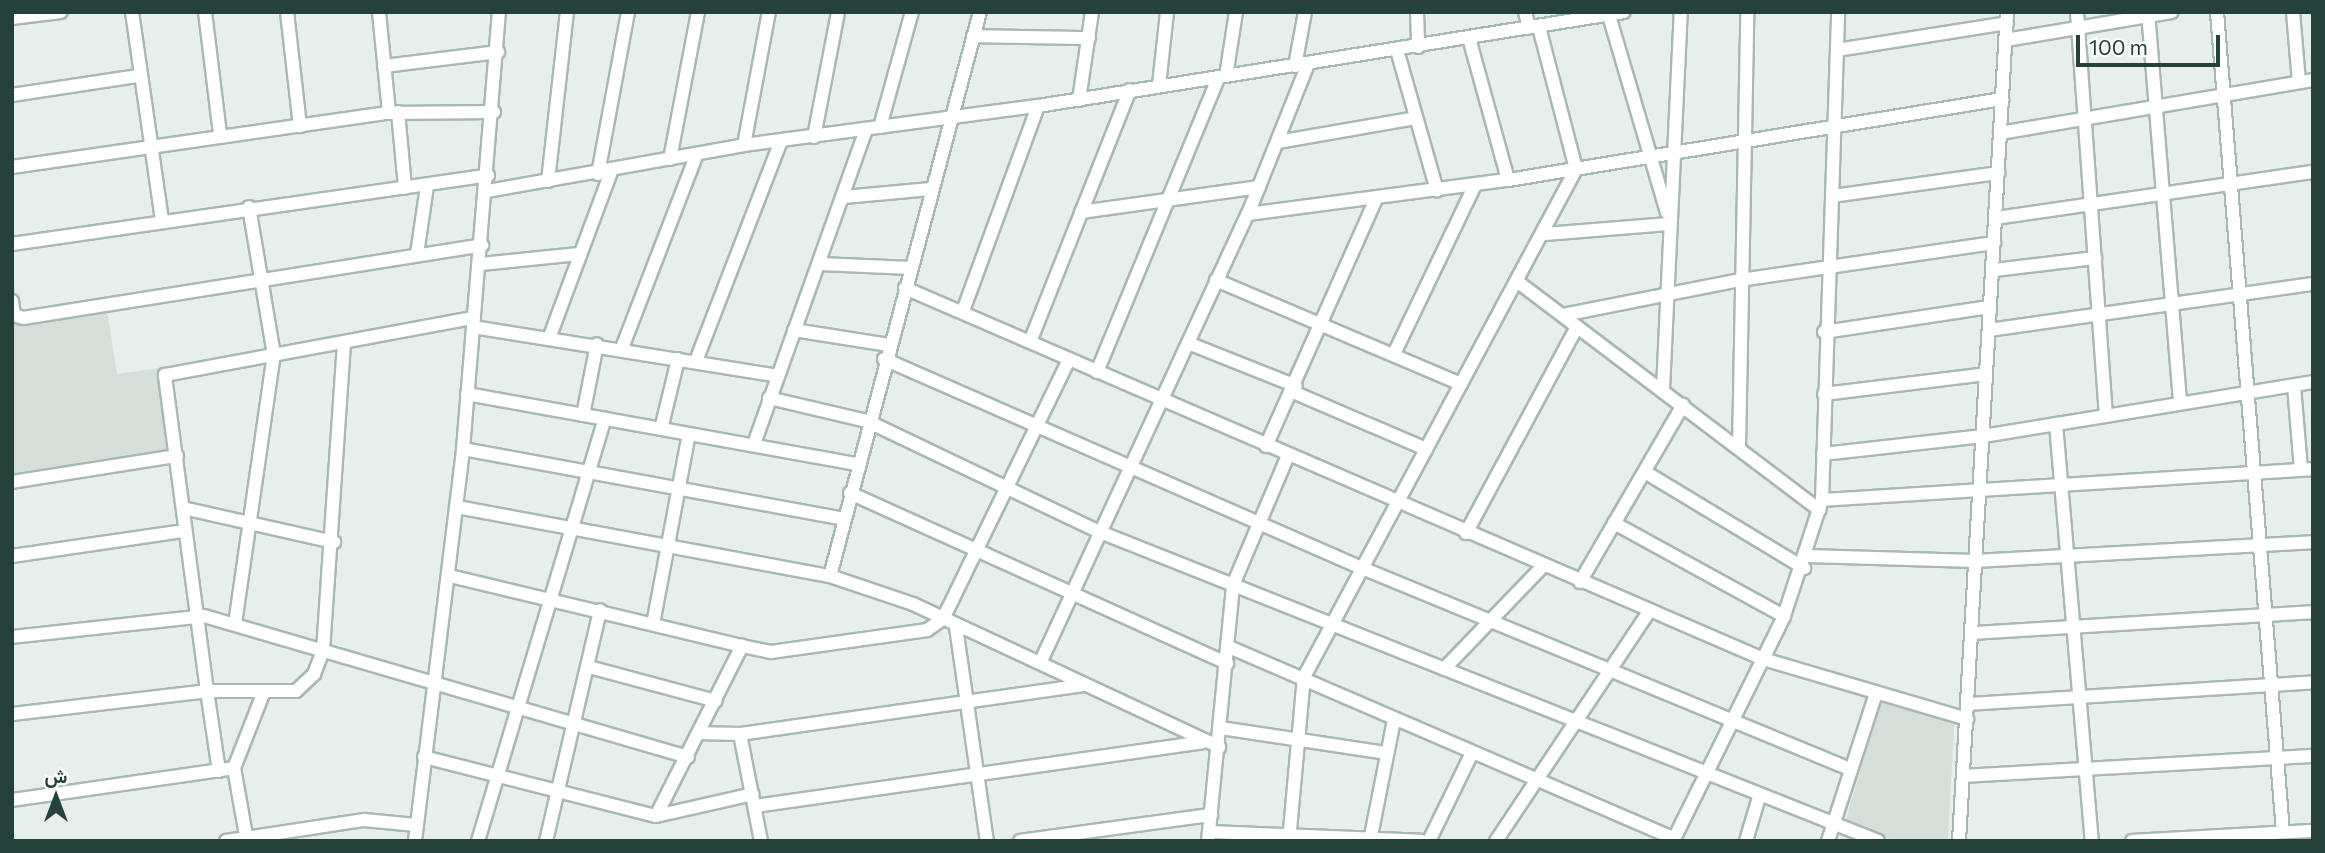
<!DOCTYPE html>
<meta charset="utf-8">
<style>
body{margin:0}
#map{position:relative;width:2325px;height:853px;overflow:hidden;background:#e6efeb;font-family:Commissioner,Vazirmatn,sans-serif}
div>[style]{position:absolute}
.built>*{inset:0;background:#d4dfda}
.roads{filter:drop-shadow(2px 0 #a8b8b2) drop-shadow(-2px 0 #a8b8b2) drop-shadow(0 2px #a8b8b2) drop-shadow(0 -2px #a8b8b2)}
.minor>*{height:12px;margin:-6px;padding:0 6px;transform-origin:6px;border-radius:6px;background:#fff}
span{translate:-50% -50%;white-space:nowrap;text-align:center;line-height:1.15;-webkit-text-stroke:5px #f7fbf9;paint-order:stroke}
.frame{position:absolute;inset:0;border:14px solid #24423a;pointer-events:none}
.north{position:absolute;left:21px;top:762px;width:70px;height:70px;-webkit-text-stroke:5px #f7fbf9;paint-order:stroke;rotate:0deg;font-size:19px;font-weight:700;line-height:28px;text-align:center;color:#24423a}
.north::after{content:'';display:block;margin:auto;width:24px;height:32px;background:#24423a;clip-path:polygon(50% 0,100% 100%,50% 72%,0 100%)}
.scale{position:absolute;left:2076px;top:35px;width:144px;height:32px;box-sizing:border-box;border:4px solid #24423a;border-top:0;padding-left:9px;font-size:21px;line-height:24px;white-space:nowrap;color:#24423a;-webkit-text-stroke:5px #f7fbf9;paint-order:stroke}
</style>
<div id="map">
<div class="built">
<i style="clip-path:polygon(12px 268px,20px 322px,107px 309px,117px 374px,167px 367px,179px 454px,12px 478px)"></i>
<i style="clip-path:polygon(1882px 697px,1954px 724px,1948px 841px,1895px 841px,1845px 822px)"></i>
</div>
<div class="roads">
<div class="minor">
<i style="left:132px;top:12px;width:210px;rotate:81.8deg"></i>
<i style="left:205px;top:12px;width:124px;rotate:83deg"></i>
<i style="left:287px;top:12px;width:115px;rotate:83.5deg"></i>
<i style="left:379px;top:12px;width:101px;rotate:84.3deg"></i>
<i style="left:1417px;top:12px;width:35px;rotate:88deg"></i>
<i style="left:1525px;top:12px;width:16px;rotate:76deg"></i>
<i style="left:1608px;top:12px;width:209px;rotate:73.6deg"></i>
<i style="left:2077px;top:12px;width:405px;rotate:85.9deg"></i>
<i style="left:2148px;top:12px;width:392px;rotate:85.3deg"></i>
<i style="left:2217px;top:12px;width:823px;rotate:85.4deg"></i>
<i style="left:2293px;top:12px;width:70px;rotate:85.1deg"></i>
<i style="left:12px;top:18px;width:49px;rotate:-7deg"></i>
<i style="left:973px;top:36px;width:116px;rotate:1deg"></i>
<i style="left:1469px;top:38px;width:147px;rotate:74.6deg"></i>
<i style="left:2006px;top:40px;width:168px;rotate:-9.6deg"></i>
<i style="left:1397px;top:50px;width:146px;rotate:74.1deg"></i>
<i style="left:1837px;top:50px;width:172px;rotate:-9deg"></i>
<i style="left:384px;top:66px;width:115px;rotate:-7deg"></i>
<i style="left:1295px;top:66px;width:55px;rotate:-79.5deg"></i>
<i style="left:1226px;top:76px;width:65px;rotate:-81.1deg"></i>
<i style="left:1159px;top:85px;width:73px;rotate:-83.7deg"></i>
<i style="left:12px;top:95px;width:126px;rotate:-8.6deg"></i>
<i style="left:1079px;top:100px;width:89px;rotate:-81.6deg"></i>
<i style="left:398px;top:112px;width:76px;rotate:84.7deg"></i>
<i style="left:880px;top:127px;width:119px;rotate:-74.5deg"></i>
<i style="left:2000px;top:133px;width:317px;rotate:-9.6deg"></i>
<i style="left:814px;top:137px;width:127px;rotate:-79.1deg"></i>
<i style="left:1278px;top:142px;width:139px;rotate:-9.9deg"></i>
<i style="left:744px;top:145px;width:135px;rotate:-79.4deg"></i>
<i style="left:670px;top:159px;width:150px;rotate:-79.2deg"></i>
<i style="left:12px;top:167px;width:381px;rotate:-8.2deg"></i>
<i style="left:389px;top:113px;width:105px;rotate:-0.5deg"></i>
<i style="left:598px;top:174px;width:165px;rotate:-79.5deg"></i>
<i style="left:548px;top:181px;width:170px;rotate:-83.6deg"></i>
<i style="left:487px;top:191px;width:261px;rotate:-10.1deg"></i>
<i style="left:744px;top:145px;width:297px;rotate:-7.6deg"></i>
<i style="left:1038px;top:106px;width:593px;rotate:-9.11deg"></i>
<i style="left:1832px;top:196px;width:168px;rotate:-7.9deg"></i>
<i style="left:844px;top:197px;width:87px;rotate:-5.3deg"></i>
<i style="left:1081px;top:212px;width:180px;rotate:-8deg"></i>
<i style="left:1248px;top:214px;width:262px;rotate:-7.5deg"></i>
<i style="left:1508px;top:180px;width:501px;rotate:-9.31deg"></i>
<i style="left:1996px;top:218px;width:320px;rotate:-8.3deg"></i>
<i style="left:1545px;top:234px;width:124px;rotate:-4.6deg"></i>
<i style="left:12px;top:244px;width:481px;rotate:-8.2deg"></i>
<i style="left:417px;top:254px;width:69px;rotate:-81.6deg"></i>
<i style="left:481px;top:264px;width:98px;rotate:-5.9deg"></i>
<i style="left:820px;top:264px;width:91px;rotate:2.5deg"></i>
<i style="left:1994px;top:270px;width:102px;rotate:-6.8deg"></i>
<i style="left:1216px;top:280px;width:266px;rotate:23deg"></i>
<i style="left:1518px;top:282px;width:378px;rotate:37.1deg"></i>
<i style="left:905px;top:288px;width:935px;rotate:23.38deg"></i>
<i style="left:1763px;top:659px;width:213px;rotate:16.4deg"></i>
<i style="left:12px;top:301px;width:14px;rotate:82deg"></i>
<i style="left:14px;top:315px;width:9px;rotate:18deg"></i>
<i style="left:23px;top:318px;width:465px;rotate:-9deg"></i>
<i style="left:963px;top:311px;width:218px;rotate:-69.9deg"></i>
<i style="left:1563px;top:315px;width:180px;rotate:-11.2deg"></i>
<i style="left:1740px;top:280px;width:257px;rotate:-8.3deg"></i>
<i style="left:473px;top:327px;width:309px;rotate:9.1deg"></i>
<i style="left:794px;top:330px;width:96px;rotate:9deg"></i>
<i style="left:1989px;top:330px;width:327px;rotate:-8.1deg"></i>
<i style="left:1824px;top:332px;width:167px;rotate:-8.6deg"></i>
<i style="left:550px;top:336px;width:175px;rotate:-69.6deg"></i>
<i style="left:1030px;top:342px;width:271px;rotate:-68.4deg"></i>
<i style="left:1188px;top:343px;width:116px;rotate:21.7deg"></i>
<i style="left:622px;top:348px;width:208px;rotate:-68.9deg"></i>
<i style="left:1394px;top:354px;width:187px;rotate:-64.4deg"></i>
<i style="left:884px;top:359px;width:522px;rotate:23.62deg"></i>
<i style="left:1362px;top:568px;width:528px;rotate:22.39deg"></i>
<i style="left:696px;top:361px;width:236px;rotate:-68.9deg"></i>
<i style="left:1097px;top:372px;width:318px;rotate:-67.6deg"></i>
<i style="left:2294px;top:386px;width:84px;rotate:85.2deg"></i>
<i style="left:1663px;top:389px;width:377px;rotate:-87.3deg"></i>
<i style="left:1293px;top:392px;width:145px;rotate:23.2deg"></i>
<i style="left:467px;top:394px;width:396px;rotate:10.2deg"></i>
<i style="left:1824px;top:394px;width:163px;rotate:-7deg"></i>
<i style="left:769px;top:398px;width:101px;rotate:13.2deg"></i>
<i style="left:867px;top:421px;width:258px;rotate:25.5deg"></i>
<i style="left:1100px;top:532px;width:837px;rotate:21.66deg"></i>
<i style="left:583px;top:415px;width:72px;rotate:-78.8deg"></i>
<i style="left:2056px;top:424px;width:419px;rotate:85.1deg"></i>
<i style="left:661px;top:429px;width:72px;rotate:-76.3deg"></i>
<i style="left:754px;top:444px;width:333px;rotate:-70.4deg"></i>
<i style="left:1266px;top:446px;width:270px;rotate:-66deg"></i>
<i style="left:1739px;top:448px;width:436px;rotate:-88.9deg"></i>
<i style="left:463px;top:449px;width:386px;rotate:10.4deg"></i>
<i style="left:1823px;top:454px;width:161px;rotate:-6.4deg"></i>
<i style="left:1983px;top:436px;width:334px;rotate:-9.3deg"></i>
<i style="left:1645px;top:472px;width:186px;rotate:31.1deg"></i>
<i style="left:12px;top:482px;width:167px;rotate:-9deg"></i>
<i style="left:850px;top:493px;width:414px;rotate:24.3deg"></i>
<i style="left:1822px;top:500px;width:492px;rotate:-3.6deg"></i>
<i style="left:457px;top:507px;width:379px;rotate:10.5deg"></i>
<i style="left:830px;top:576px;width:88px;rotate:18.6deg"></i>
<i style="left:913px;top:604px;width:338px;rotate:25deg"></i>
<i style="left:183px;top:508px;width:155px;rotate:12.7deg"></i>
<i style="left:1614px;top:523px;width:194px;rotate:28.7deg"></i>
<i style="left:1466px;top:533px;width:234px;rotate:-61.7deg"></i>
<i style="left:12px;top:556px;width:174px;rotate:-8.3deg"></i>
<i style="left:1807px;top:556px;width:168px;rotate:1.7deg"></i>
<i style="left:1975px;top:561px;width:339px;rotate:-3.2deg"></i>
<i style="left:450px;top:576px;width:300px;rotate:13.5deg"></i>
<i style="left:830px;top:576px;width:584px;rotate:-75.11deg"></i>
<i style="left:1580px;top:582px;width:205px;rotate:-59.8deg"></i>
<i style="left:235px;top:624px;width:272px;rotate:-81.8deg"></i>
<i style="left:274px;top:355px;width:150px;rotate:-99.6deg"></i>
<i style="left:653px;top:624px;width:193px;rotate:-79.3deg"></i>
<i style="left:956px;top:627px;width:216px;rotate:81.8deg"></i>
<i style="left:1973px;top:633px;width:341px;rotate:-3.5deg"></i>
<i style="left:12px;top:637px;width:193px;rotate:-6.2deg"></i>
<i style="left:204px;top:616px;width:504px;rotate:16.24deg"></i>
<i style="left:1229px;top:647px;width:485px;rotate:23.3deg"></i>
<i style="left:1041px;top:661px;width:493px;rotate:-65.2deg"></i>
<i style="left:1248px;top:214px;width:162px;rotate:-68.2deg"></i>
<i style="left:589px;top:667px;width:131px;rotate:15deg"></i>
<i style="left:1444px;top:669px;width:141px;rotate:-46.1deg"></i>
<i style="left:1968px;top:704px;width:346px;rotate:-3.6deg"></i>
<i style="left:12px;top:714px;width:196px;rotate:-6.7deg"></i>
<i style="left:207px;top:691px;width:319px;rotate:-97.6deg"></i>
<i style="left:165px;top:375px;width:314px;rotate:-10.5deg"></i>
<i style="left:1221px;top:728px;width:168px;rotate:8.6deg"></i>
<i style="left:700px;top:733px;width:40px;rotate:1.4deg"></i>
<i style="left:740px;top:734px;width:109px;rotate:78.9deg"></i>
<i style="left:740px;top:734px;width:348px;rotate:-8.1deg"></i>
<i style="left:424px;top:757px;width:239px;rotate:14.3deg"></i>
<i style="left:656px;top:816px;width:99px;rotate:-12.8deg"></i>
<i style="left:219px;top:771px;width:81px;rotate:-98.5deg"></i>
<i style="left:207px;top:691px;width:89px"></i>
<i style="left:296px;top:691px;width:25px;rotate:-43deg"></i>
<i style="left:314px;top:674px;width:25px;rotate:-69deg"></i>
<i style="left:323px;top:651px;width:308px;rotate:-86.1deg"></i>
<i style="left:1964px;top:776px;width:350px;rotate:-3.3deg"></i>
<i style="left:12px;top:800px;width:224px;rotate:-8.2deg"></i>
<i style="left:755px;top:806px;width:452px;rotate:-8.1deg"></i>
<i style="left:656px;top:816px;width:191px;rotate:-63.2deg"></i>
<i style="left:742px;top:646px;width:30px;rotate:12deg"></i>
<i style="left:771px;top:652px;width:158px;rotate:-8deg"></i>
<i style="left:927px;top:630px;width:19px;rotate:-35deg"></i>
<i style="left:943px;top:619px;width:289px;rotate:-64.1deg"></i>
<i style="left:1210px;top:832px;width:211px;rotate:2.4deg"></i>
<i style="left:226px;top:841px;width:140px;rotate:-8.7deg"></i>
<i style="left:364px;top:820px;width:52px;rotate:5.5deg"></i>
<i style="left:247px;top:841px;width:74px;rotate:-100.1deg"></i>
<i style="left:234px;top:768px;width:79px;rotate:-68.6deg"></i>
<i style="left:415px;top:841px;width:395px;rotate:-83deg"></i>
<i style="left:463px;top:449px;width:438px;rotate:-85.3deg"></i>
<i style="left:478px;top:841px;width:441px;rotate:-73.3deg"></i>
<i style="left:546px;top:841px;width:237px;rotate:-76.8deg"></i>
<i style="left:1020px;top:841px;width:193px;rotate:-7.8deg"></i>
<i style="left:1208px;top:841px;width:257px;rotate:-84.4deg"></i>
<i style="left:1233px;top:585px;width:138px;rotate:-67deg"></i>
<i style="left:1289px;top:841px;width:165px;rotate:-84.8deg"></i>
<i style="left:1304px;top:677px;width:576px;rotate:-61.83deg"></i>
<i style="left:1576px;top:169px;width:147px;rotate:-104.6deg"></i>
<i style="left:1370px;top:841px;width:123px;rotate:-78.8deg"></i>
<i style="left:1429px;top:841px;width:98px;rotate:-64deg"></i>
<i style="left:1496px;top:841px;width:275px;rotate:-56.3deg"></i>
<i style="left:1673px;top:841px;width:251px;rotate:-63.7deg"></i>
<i style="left:1784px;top:616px;width:122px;rotate:-71.9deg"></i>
<i style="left:1822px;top:500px;width:488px;rotate:-88.1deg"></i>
<i style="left:1746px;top:841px;width:46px;rotate:-73.5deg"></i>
<i style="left:1828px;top:841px;width:156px;rotate:-72deg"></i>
<i style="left:1959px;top:841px;width:830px;rotate:-86.69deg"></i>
<i style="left:2132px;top:841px;width:181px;rotate:-3.2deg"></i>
</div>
</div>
<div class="frame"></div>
<div class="north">ش</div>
<div class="scale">100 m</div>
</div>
